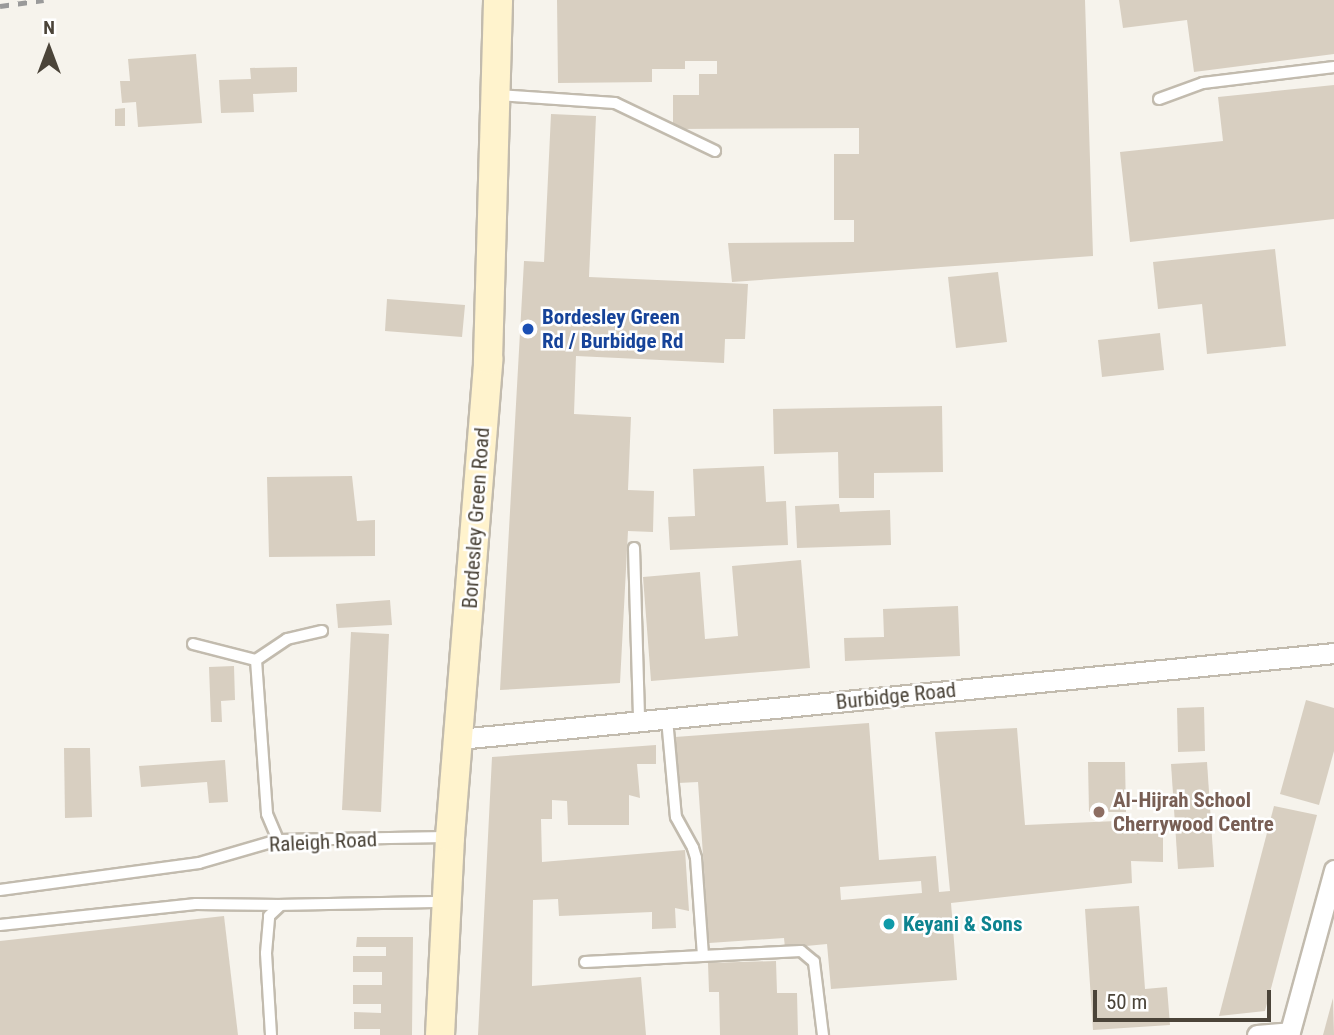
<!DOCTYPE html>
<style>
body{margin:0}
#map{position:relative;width:1334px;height:1035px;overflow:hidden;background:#f6f3ec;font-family:"Roboto Condensed",sans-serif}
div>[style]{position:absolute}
.building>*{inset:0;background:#d8cfc1}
.roads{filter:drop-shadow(2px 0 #c2bbae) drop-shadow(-2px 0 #c2bbae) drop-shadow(0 2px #c2bbae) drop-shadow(0 -2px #c2bbae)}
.lane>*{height:10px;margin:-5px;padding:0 5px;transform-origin:5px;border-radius:5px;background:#fff}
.street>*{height:19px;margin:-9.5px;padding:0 9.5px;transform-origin:9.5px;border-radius:9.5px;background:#fff}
.secondary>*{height:28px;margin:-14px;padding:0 14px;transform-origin:14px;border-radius:14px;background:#fff3cd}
.rail>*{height:5px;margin-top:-2.5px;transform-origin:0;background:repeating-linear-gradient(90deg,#9a9a9a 0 9px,transparent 0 18px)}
.dots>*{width:19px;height:19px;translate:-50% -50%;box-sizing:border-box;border:4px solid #fff;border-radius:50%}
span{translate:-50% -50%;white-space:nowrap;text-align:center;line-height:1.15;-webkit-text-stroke:5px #fff;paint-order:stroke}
.transit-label{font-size:21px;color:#164399;font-weight:700}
.left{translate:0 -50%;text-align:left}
.street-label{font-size:21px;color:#4b4439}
.education-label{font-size:21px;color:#785e54;font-weight:700}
.culture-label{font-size:21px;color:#0d838f;font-weight:700}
.north{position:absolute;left:14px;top:14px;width:70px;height:70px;-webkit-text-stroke:5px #fff;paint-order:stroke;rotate:0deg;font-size:19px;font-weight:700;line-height:28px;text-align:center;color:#4b4439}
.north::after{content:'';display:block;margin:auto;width:24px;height:32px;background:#4b4439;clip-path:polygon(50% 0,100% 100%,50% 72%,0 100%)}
.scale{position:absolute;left:1093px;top:990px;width:178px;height:32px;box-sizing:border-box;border:4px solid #4b4439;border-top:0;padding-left:9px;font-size:21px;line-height:24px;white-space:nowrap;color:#4b4439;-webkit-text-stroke:5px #fff;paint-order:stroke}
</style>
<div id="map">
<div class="building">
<i style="clip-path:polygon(557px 0,1085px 0,1093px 256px,732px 282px,728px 243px,854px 242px,854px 220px,834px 220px,834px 154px,859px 154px,859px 128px,673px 129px,673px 95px,699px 95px,699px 74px,717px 74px,717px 61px,685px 61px,685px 69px,652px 69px,652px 82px,558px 83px)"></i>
<i style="clip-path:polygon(1119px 0,1334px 0,1334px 54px,1194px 72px,1187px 20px,1123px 28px)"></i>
<i style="clip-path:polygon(196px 54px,202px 123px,138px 127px,136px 102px,122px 103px,120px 81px,130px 81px,128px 59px)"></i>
<i style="clip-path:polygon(297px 67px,297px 92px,253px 94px,254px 112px,221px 113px,219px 80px,251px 79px,250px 68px)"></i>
<i style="clip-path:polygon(1334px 85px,1334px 219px,1130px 242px,1120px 152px,1223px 141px,1218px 97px)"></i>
<i style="clip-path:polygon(125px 108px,125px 126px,115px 126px,115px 109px)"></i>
<i style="clip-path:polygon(551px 114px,596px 116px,589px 277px,748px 284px,745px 339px,725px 339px,724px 363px,576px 356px,574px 414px,631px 417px,628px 490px,654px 491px,653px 532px,628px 531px,620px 683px,500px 690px,524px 261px,544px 262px)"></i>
<i style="clip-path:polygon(1275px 249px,1286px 346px,1207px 354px,1202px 304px,1158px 309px,1153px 262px)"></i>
<i style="clip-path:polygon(998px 272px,1007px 342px,956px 348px,948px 277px)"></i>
<i style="clip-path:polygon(387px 299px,465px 305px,462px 337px,385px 331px)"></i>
<i style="clip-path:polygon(1160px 333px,1164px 370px,1102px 377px,1098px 340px)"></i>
<i style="clip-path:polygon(942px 406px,943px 472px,874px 473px,874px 498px,839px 498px,838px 452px,774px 454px,773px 409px)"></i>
<i style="clip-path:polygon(764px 466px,766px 502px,786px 501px,788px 545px,670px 550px,668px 517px,695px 516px,693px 469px)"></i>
<i style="clip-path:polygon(352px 476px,357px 521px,375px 520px,375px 556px,269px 557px,267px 477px)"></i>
<i style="clip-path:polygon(839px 504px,840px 512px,890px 510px,891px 545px,797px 548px,795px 506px)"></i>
<i style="clip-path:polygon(801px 560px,810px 668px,651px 681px,643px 577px,700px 572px,705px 639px,738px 636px,732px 566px)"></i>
<i style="clip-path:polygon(390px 600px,392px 625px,338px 628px,336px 604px)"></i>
<i style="clip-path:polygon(958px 606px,960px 656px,845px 661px,844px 638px,884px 637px,883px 609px)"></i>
<i style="clip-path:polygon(351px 632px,389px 634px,381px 812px,342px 810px)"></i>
<i style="clip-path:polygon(234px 666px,235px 700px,221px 701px,222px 722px,211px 722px,209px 667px)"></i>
<i style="clip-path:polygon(1306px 700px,1334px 708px,1334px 751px,1319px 805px,1280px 794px)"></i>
<i style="clip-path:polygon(1204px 707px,1205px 751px,1178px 752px,1177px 708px)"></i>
<i style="clip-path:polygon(evenodd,869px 723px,879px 860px,936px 856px,939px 892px,950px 891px,935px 732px,1017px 728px,1025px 825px,1163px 819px,1163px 862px,1131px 861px,1132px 883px,951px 903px,957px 980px,831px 989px,827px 944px,785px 948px,784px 938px,709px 943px,698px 782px,678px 783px,675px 737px,869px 723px,921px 881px,922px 893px,841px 900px,840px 887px,921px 881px)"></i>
<i style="clip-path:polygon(656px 745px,656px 764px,637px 764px,640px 798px,629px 795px,629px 825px,568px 825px,567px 801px,552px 800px,552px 819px,541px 819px,542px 862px,685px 850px,689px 911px,675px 908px,676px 928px,652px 929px,652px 912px,559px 916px,558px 899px,533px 900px,532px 986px,641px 977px,646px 1035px,478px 1035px,492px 757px)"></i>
<i style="clip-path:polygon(64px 748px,90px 748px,92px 817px,65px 818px)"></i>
<i style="clip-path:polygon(225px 760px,228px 802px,209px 803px,207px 782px,141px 787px,139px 766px)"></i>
<i style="clip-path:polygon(1088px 762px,1125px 762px,1126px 812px,1089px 812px)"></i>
<i style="clip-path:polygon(1207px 762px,1214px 867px,1178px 869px,1171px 764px)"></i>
<i style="clip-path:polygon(1274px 806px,1317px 815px,1265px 1011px,1219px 1016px)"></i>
<i style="clip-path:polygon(1139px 906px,1145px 989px,1167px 987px,1170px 1025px,1093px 1030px,1085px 909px)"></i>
<i style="clip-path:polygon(224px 916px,238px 1035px,0 1035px,0 941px)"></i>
<i style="clip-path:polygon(357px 937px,413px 937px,412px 1035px,380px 1035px,380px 1029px,354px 1029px,354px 1012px,381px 1013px,381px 1004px,353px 1004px,353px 985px,382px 985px,382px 972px,353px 972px,353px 956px,386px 956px,386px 947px,356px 947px)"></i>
<i style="clip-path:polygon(776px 961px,777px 993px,797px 993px,798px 1035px,720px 1035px,719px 992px,709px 992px,708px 963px)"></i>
<i style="clip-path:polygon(1333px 998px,1334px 1035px,1323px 1035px)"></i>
</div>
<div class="roads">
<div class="lane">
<i style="left:498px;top:95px;width:117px;rotate:3.9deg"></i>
<i style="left:615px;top:103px;width:111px;rotate:25.6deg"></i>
<i style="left:1159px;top:99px;width:47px;rotate:-20deg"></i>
<i style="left:1203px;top:83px;width:132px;rotate:-7deg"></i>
<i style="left:634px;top:548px;width:173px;rotate:88.3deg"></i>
<i style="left:193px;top:644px;width:65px;rotate:14.3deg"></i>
<i style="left:256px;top:660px;width:154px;rotate:85.9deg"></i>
<i style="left:267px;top:814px;width:28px;rotate:67deg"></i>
<i style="left:256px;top:660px;width:37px;rotate:-34deg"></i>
<i style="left:287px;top:639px;width:36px;rotate:-13deg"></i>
<i style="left:667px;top:719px;width:98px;rotate:84.8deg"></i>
<i style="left:676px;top:817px;width:35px;rotate:61deg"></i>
<i style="left:693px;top:848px;width:10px;rotate:73deg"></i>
<i style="left:696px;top:858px;width:97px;rotate:85.9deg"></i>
<i style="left:0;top:890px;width:201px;rotate:-7.7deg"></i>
<i style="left:199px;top:863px;width:82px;rotate:-16.2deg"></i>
<i style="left:278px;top:840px;width:168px;rotate:-1deg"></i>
<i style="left:0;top:925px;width:197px;rotate:-6.1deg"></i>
<i style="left:196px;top:904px;width:85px;rotate:0.7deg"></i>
<i style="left:585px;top:962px;width:216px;rotate:-2.9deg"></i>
<i style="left:801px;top:951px;width:17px;rotate:40deg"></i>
<i style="left:814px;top:962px;width:74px;rotate:83deg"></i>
<i style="left:271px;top:1035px;width:82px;rotate:-93.5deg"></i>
<i style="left:266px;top:953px;width:37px;rotate:-85deg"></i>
<i style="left:269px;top:916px;width:16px;rotate:-43deg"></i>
<i style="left:281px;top:905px;width:162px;rotate:-1.1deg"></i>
</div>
<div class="street">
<i style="left:459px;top:739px;width:879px;rotate:-5.61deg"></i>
<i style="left:1257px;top:1035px;width:33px;rotate:-5deg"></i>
<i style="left:1289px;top:1035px;width:171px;rotate:-74.7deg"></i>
</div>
<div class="secondary">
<i style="left:440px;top:1035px;width:198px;rotate:-87.1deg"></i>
<i style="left:450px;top:837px;width:479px;rotate:-85.4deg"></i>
<i style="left:488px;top:360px;width:360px;rotate:-88.4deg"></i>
</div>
</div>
<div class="rail">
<i style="left:0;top:6px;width:44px;rotate:-7.8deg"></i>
</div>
<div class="dots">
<i style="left:528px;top:329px;background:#1a4fb4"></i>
<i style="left:1099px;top:812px;background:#8d6e63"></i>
<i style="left:889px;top:924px;background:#0f9aa8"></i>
</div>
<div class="transit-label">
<span class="left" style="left:542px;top:329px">Bordesley Green<br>Rd / Burbidge Rd</span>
</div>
<div class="street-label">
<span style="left:476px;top:518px;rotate:-86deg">Bordesley Green Road</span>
<span style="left:896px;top:696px;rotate:-6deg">Burbidge Road</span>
<span style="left:323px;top:842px;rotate:-3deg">Raleigh Road</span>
</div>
<div class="education-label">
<span class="left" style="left:1113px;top:812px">Al-Hijrah School<br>Cherrywood Centre</span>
</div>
<div class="culture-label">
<span class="left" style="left:903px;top:924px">Keyani &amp; Sons</span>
</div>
<div class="north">N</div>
<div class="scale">50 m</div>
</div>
